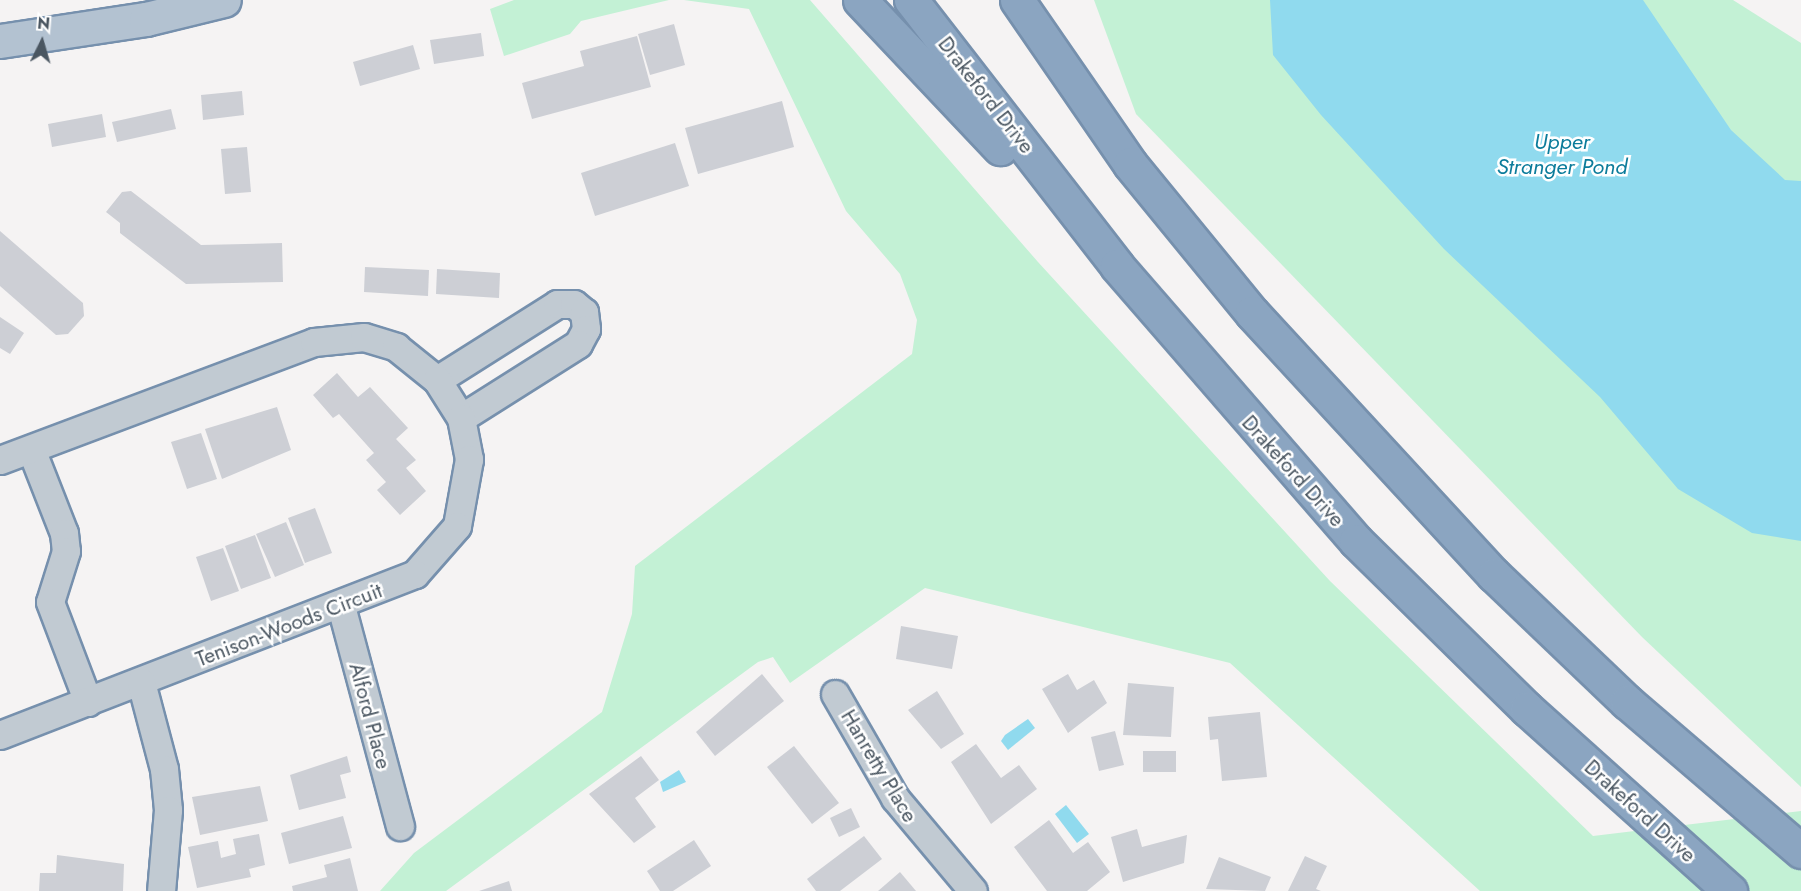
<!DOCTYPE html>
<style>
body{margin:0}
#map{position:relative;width:1801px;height:891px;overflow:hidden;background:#f5f3f3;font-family:Jost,sans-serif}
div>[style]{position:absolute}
.green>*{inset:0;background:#c3f1d5}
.water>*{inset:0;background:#90daee}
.building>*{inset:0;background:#cdcfd5}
.roads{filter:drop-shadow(2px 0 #7690ad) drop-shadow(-2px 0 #7690ad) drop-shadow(0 2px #7690ad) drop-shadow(0 -2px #7690ad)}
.minor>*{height:27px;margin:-13.5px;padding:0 13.5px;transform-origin:13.5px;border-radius:13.5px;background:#c1cad2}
.major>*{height:33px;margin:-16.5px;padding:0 16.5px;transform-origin:16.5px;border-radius:16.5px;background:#b3c2d1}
.highway>*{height:33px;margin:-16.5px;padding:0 16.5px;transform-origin:16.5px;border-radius:16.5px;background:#8ba5c1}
span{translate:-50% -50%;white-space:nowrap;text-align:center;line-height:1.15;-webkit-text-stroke:5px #fff;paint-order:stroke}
.street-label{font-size:21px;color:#4a5661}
.water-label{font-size:22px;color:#0c7c9b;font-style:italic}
.north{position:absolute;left:12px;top:12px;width:60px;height:60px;-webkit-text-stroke:4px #fff;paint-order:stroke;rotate:5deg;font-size:16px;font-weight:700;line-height:24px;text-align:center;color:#4a5661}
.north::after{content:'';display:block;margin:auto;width:21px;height:27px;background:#4a5661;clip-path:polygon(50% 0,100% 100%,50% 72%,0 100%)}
</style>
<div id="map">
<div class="green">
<i style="clip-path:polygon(514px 0,669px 0,581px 21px,570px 34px,504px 56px,490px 9px)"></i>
<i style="clip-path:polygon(684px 0,810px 0,1038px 262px,1330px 581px,1593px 836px,1801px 811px,1801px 891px,1480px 891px,1230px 663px,925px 588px,790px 683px,773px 657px,758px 662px,446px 891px,380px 891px,414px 853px,602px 712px,632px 614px,635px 566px,912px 354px,917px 320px,900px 274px,846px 211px,749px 9px)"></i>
<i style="clip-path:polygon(1094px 0,1733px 0,1801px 43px,1801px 787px,1642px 637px,1136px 114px)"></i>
</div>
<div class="water">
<i style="clip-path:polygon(1270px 0,1643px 0,1731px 130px,1785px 180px,1801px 181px,1801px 541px,1752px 533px,1678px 489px,1600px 397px,1444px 249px,1321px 115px,1273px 55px)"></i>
<i style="clip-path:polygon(1028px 719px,1035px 728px,1008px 750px,1001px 741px,1005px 735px)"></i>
<i style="clip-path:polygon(679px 770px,686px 782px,663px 792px,660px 782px)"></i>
<i style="clip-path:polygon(1066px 805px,1089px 834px,1077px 843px,1055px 814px)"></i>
</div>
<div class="building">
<i style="clip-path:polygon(674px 24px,685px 65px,650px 75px,638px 34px)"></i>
<i style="clip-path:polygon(481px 33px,484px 56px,434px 64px,430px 40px)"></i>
<i style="clip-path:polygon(637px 36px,651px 87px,532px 119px,522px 83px,584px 66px,580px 51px)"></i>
<i style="clip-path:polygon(413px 45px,420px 69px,360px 86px,353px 62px)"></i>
<i style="clip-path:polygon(242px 91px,244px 115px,203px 120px,201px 95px)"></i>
<i style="clip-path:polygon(782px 101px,794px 147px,698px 174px,685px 128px)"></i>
<i style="clip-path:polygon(171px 109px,176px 129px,117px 142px,112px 122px)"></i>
<i style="clip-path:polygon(102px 114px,106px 137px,52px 147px,48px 124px)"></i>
<i style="clip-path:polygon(675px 143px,689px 186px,595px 216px,581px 173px)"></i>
<i style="clip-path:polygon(247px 147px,251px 192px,225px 194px,221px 149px)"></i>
<i style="clip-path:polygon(131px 191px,201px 245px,282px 243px,283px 282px,186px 284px,120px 233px,120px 223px,106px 212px,122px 192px)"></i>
<i style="clip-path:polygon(0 231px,83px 303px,84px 316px,68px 334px,56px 335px,0 286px)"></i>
<i style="clip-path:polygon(365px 267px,429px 270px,428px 296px,364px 292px)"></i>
<i style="clip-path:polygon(437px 269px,500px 273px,499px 298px,436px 294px)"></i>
<i style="clip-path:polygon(0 317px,24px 333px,10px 354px,0 348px)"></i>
<i style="clip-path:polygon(337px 373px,358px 397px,370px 387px,408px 428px,396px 439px,416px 460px,406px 468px,426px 491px,400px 515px,377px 490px,386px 482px,366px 460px,374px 453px,339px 414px,333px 418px,313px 395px)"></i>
<i style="clip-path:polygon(277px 407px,291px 450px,222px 479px,205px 429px)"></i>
<i style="clip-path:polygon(201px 433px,217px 479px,187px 489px,171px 442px)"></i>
<i style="clip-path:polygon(315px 508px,332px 553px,305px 563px,288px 518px)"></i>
<i style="clip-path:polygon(286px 522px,304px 565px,275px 577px,256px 534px)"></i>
<i style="clip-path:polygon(255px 535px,271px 578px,241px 589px,225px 546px)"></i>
<i style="clip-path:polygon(223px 548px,239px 591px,211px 601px,196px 557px)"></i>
<i style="clip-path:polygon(901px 626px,958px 636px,952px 669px,896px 659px)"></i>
<i style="clip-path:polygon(762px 674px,784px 701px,715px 756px,696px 732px)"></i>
<i style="clip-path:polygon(1068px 674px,1077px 690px,1094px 680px,1107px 703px,1068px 733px,1042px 689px)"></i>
<i style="clip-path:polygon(1128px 683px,1174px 687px,1171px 737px,1123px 735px)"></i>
<i style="clip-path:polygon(937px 691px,964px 734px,941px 749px,908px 710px)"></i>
<i style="clip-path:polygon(1260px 712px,1267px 777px,1222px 781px,1218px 739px,1210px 740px,1208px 717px)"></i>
<i style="clip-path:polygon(1115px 731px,1124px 765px,1099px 771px,1091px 737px)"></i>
<i style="clip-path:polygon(976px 744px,1001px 778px,1019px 765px,1037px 789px,991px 824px,951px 762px)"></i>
<i style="clip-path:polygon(794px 746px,839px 803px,812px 824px,767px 767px)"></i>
<i style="clip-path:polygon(1143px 751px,1176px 751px,1176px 772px,1143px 772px)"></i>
<i style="clip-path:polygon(347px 756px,351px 772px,340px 775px,346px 798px,299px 810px,290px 775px)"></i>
<i style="clip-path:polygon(641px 756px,659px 780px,635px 798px,656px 827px,634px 843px,589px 794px)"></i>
<i style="clip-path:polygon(260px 786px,268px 821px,200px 835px,192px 797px)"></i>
<i style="clip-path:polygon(851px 808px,860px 827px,839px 837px,830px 818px)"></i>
<i style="clip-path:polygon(343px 816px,352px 848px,289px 864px,281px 833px)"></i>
<i style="clip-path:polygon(1049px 820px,1073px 853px,1088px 842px,1110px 872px,1087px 891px,1047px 891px,1014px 847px)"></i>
<i style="clip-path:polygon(1137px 829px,1142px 847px,1187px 835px,1184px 863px,1123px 882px,1111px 837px)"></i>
<i style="clip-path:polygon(259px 834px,265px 865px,249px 869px,251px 877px,197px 888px,188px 847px,218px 841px,221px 858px,236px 854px,233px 839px)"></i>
<i style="clip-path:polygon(864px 836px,882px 859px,840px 891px,816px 891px,807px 879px)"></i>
<i style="clip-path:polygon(694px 840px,711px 866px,673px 891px,660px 891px,647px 871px)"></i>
<i style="clip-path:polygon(57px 855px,124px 864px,123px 891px,39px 891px,40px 873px,56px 873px)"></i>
<i style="clip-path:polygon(1305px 856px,1327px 866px,1316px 889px,1321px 891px,1288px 891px)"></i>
<i style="clip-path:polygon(1219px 857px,1271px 877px,1265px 891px,1206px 889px)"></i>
<i style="clip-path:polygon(350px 858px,358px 891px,293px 891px,292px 886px,327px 877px,324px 865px)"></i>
<i style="clip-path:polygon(900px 872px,916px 891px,878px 891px)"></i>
<i style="clip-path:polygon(509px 881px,512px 891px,479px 891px)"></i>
</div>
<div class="roads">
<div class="minor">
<i style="left:437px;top:380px;width:142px;rotate:-32.3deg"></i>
<i style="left:557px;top:304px;width:17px"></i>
<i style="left:574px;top:304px;width:13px;rotate:39deg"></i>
<i style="left:584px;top:312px;width:17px;rotate:83deg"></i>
<i style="left:586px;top:329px;width:17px;rotate:118deg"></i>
<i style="left:578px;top:344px;width:138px;rotate:147.7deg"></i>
<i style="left:31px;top:449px;width:90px;rotate:68.6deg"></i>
<i style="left:64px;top:533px;width:18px;rotate:84deg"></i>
<i style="left:66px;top:551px;width:53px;rotate:107.4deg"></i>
<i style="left:50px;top:602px;width:107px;rotate:69.2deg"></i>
<i style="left:0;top:460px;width:335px;rotate:-20.6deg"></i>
<i style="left:314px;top:342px;width:50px;rotate:-5.7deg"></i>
<i style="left:364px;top:337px;width:34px;rotate:17deg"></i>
<i style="left:396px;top:347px;width:53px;rotate:38.8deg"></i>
<i style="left:437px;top:380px;width:45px;rotate:57.7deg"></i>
<i style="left:461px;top:418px;width:42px;rotate:79deg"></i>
<i style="left:469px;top:459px;width:68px;rotate:100.2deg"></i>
<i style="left:457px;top:526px;width:64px;rotate:131.2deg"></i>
<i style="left:415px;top:574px;width:445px;rotate:158.8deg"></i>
<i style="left:341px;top:606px;width:228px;rotate:75deg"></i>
<i style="left:141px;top:682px;width:90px;rotate:75.2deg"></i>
<i style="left:164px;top:769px;width:41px;rotate:84.4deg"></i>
<i style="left:168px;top:810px;width:81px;rotate:94.9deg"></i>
<i style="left:835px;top:694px;width:120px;rotate:60deg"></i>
<i style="left:895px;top:798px;width:121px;rotate:50deg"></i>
</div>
<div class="major">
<i style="left:0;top:41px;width:148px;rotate:-8.6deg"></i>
<i style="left:146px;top:19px;width:80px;rotate:-13.7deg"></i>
</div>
<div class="highway">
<i style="left:860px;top:0;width:204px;rotate:46.6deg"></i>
<i style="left:911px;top:0;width:336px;rotate:52.2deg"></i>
<i style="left:1117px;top:266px;width:364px;rotate:49deg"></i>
<i style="left:1356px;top:541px;width:240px;rotate:44.5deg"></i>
<i style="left:1527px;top:709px;width:273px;rotate:41.9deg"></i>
<i style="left:1017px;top:0;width:199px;rotate:55.4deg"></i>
<i style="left:1130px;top:164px;width:193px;rotate:50.7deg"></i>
<i style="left:1252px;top:313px;width:357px;rotate:47.3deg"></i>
<i style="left:1494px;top:575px;width:184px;rotate:43.7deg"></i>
<i style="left:1627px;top:702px;width:229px;rotate:40.6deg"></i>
</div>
</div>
<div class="street-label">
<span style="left:986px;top:95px;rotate:52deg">Drakeford Drive</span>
<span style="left:1293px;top:471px;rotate:48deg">Drakeford Drive</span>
<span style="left:289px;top:625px;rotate:-21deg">Tenison-Woods Circuit</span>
<span style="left:370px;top:716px;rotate:75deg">Alford Place</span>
<span style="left:879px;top:766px;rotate:59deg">Hanretty Place</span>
<span style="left:1640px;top:811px;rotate:42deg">Drakeford Drive</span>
</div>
<div class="water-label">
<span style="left:1562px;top:154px">Upper<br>Stranger Pond</span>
</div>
<div class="north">N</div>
</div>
